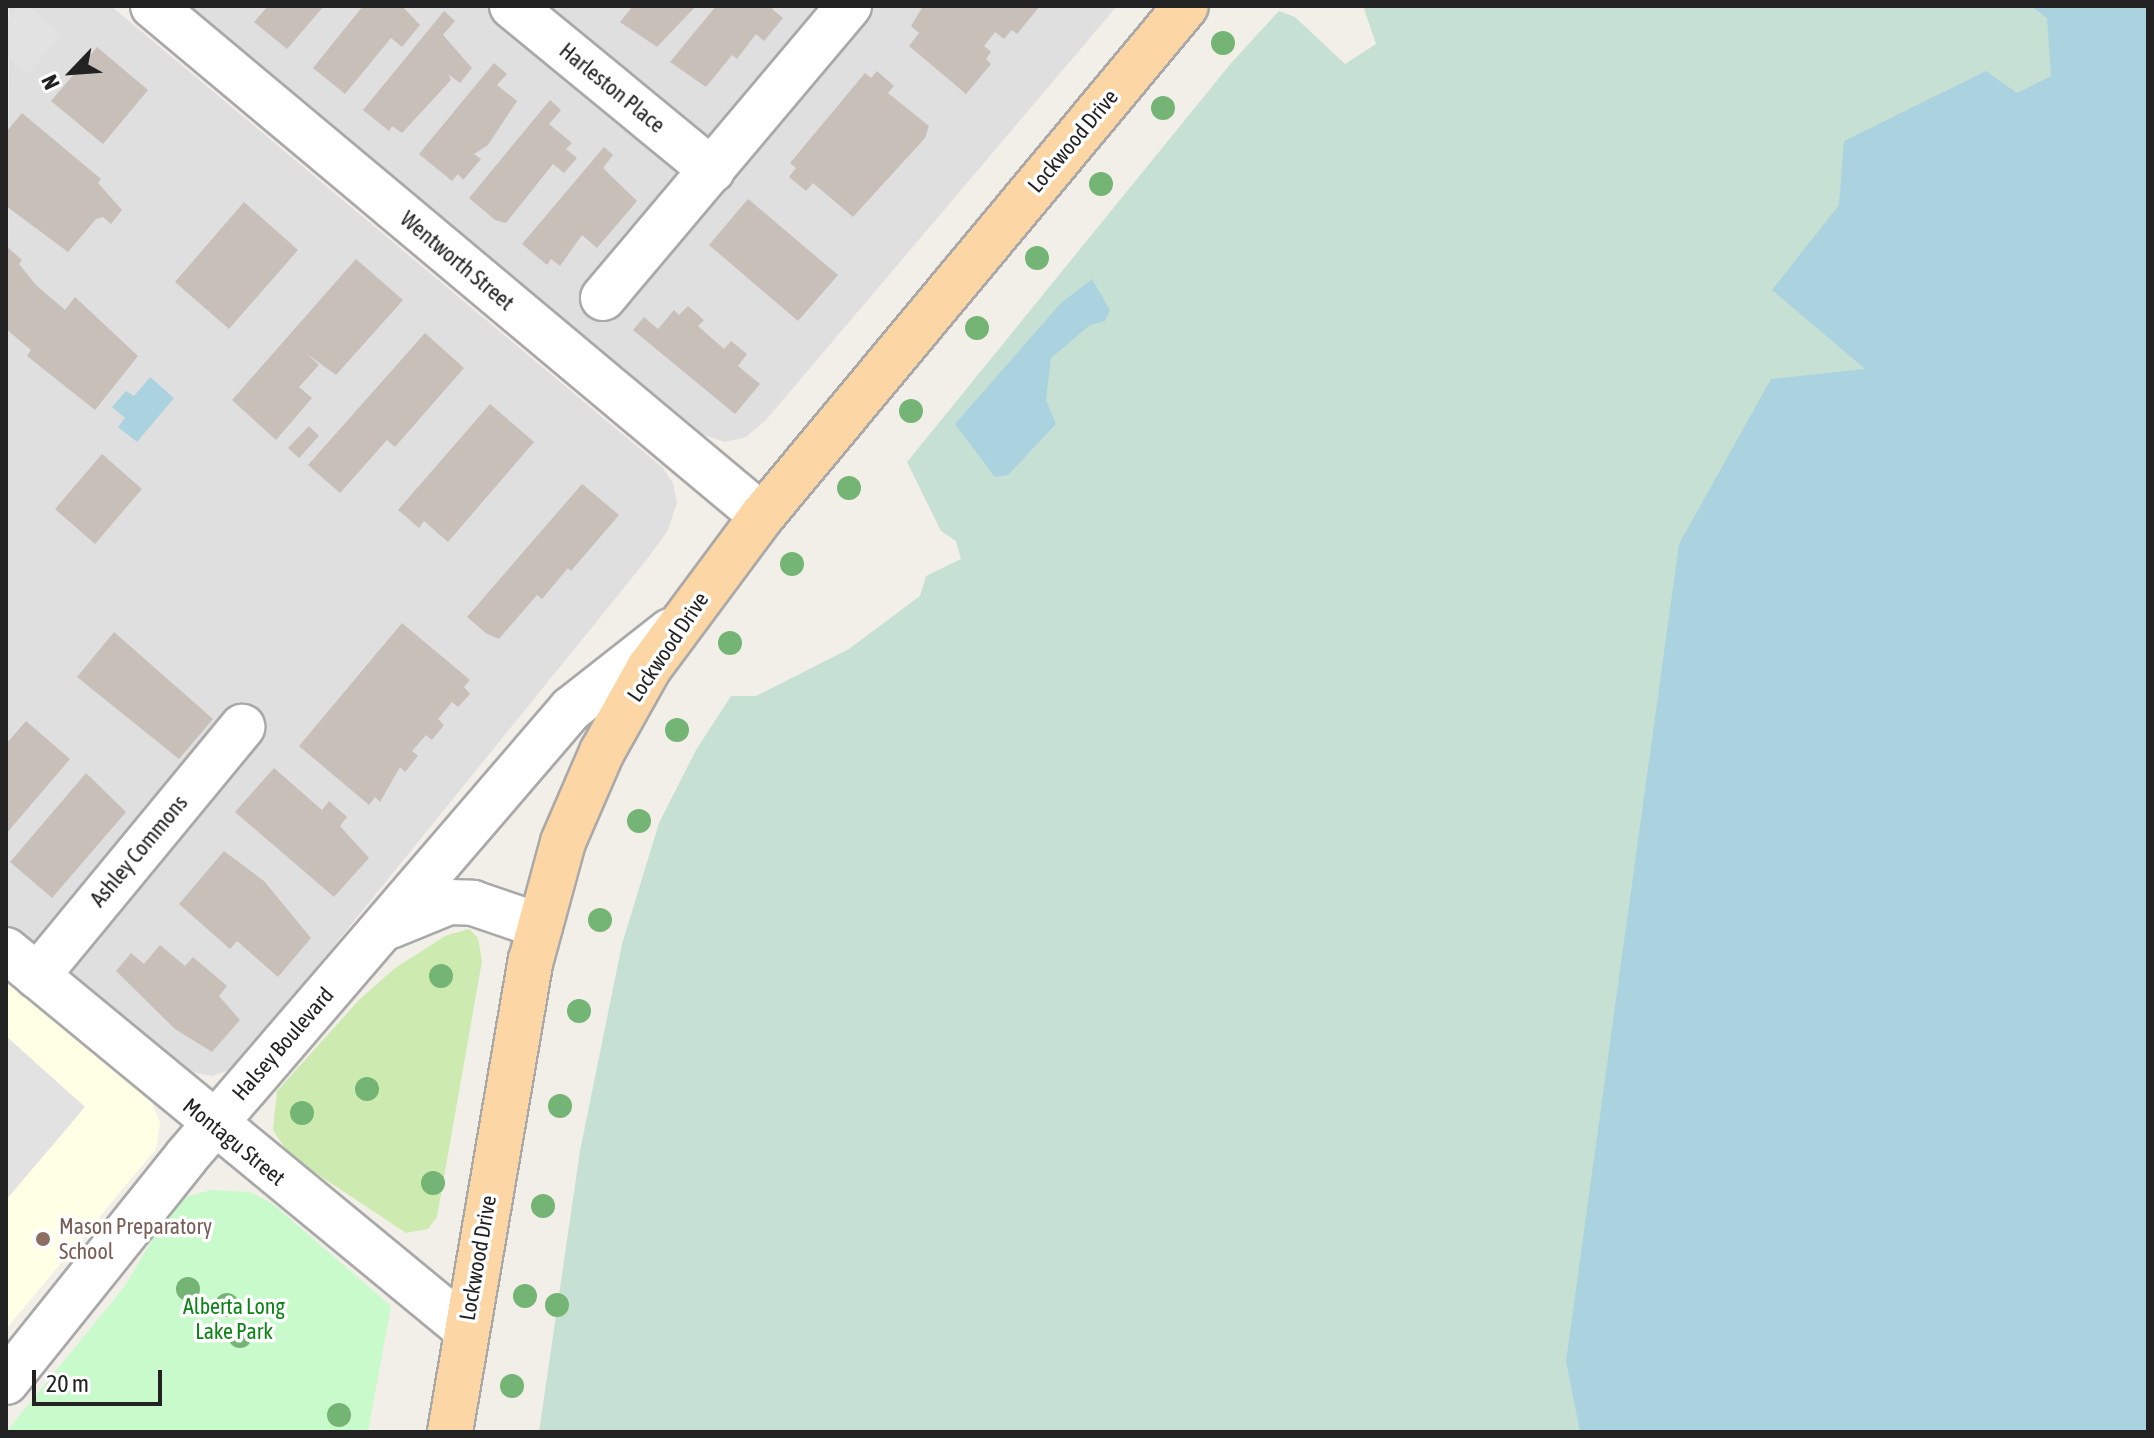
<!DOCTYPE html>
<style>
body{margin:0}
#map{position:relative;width:2154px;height:1438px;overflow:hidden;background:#f2efe9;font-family:"Asap Condensed",sans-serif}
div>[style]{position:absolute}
.residential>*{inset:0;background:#e0dfdf}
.education>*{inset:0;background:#ffffe5}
.grass>*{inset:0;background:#cdebb0}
.wetland>*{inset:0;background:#c6e0d4}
.park>*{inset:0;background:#c8facc}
.parking>*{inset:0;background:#e2e2e2}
.water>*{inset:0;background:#aad3df}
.building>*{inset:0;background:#c7bfb8}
.roads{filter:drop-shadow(2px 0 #a9a9a9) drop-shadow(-2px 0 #a9a9a9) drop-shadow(0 2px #a9a9a9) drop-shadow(0 -2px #a9a9a9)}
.minor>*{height:44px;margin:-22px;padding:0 22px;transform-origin:22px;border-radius:22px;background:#fff}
.major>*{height:44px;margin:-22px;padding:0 22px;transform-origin:22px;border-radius:22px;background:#fcd6a4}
.trees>*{width:24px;height:24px;margin:-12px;border-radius:50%;background:#74b475}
.dots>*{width:22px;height:22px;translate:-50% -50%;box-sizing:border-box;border:4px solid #fff;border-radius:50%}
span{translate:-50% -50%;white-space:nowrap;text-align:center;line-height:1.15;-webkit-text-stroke:7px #fff;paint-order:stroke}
.street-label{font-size:22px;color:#222}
.education-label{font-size:22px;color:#785e54}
.left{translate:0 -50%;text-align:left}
.park-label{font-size:22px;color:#0c8416}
.frame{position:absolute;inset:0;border:8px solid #222;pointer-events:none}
.north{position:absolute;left:32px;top:32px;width:80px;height:80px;-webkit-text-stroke:6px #fff;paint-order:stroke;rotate:245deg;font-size:22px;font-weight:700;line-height:32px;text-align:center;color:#222}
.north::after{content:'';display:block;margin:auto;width:28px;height:36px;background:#222;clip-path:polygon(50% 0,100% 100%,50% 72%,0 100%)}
.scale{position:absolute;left:32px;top:1370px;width:130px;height:36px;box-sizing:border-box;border:4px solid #222;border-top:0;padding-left:10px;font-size:24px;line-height:28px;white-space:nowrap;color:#222;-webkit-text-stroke:6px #fff;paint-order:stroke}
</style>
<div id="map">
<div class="residential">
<i style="clip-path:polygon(9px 6px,111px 6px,663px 468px,673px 483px,677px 503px,667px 532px,644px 563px,235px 1068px,212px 1076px,188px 1071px,6px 924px)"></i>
<i style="clip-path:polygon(189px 6px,1117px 6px,766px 420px,746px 437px,725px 442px,704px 435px)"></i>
</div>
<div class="education">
<i style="clip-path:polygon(6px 978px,151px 1101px,160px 1122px,156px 1149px,6px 1329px)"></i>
</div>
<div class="grass">
<i style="clip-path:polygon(469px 929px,478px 938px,482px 961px,437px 1217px,428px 1229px,406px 1233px,290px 1156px,273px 1130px,277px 1091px,360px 999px,395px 968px,447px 935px)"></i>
</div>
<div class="wetland">
<i style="clip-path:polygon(1363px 6px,2073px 6px,1663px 1432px,539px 1432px,580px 1151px,622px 944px,659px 823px,696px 750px,731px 696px,756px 696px,849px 649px,920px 596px,926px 576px,961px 559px,956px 541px,941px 531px,907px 462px,1232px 62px,1279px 11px,1295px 17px,1345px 64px,1376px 44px)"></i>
</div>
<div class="park">
<i style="clip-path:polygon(211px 1190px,250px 1192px,273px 1204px,391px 1306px,368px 1432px,6px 1432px,125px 1286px,162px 1223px,186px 1197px)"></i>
</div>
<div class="parking">
<i style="clip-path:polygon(19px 6px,28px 6px,62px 34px,28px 74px,6px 55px,6px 21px)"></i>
<i style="clip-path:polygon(6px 1036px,85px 1107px,6px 1200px)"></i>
</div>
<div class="water">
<i style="clip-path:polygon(2031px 6px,2148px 6px,2148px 1432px,1580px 1432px,1566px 1361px,1679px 544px,1771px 379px,1865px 369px,1772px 290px,1839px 205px,1844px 141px,1986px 71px,2017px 93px,2051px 76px,2047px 18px)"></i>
<i style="clip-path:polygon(1092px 279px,1110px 310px,1105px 321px,1090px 325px,1051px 358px,1046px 400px,1056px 424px,1008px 475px,995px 477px,955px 424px,1061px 303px)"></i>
<i style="clip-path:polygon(150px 377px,174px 398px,137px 442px,118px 427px,125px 418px,112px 407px,126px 391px,134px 396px)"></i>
</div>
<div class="building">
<i style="clip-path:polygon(268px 6px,324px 6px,287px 49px,254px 22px)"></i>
<i style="clip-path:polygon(363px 6px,402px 6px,420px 25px,402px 47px,391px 38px,345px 94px,313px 68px)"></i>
<i style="clip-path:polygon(633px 6px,696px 6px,657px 47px,620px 22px)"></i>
<i style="clip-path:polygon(716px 6px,775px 6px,772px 9px,783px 18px,764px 41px,756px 34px,737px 59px,732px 55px,706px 87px,670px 62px)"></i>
<i style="clip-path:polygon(923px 6px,1040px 6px,1017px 34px,1012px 30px,1004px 39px,995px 32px,984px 46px,991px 52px,986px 59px,991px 64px,966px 94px,909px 46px,919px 33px,911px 26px)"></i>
<i style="clip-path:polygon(444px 11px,455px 21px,443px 35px,472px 68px,460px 83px,448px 74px,451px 80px,402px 133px,392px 126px,389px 131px,363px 110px)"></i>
<i style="clip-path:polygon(97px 47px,148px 90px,103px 144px,51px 101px)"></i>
<i style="clip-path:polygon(494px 63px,507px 74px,497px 85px,517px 101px,488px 145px,474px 154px,481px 159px,463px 180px,458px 174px,452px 181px,419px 154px)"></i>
<i style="clip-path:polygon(877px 71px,894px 86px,888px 93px,929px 126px,925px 138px,853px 217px,813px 183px,806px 191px,789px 177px,796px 168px,790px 163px,865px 73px,871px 78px)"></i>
<i style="clip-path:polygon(550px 100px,561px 110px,549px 124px,572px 143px,566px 149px,577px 158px,564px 173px,553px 164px,506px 223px,495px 220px,469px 198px)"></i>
<i style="clip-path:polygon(22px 113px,101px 179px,98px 183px,122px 210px,111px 224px,103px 217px,96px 219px,68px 252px,6px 206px,6px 132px)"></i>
<i style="clip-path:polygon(604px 147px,613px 155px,603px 168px,637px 201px,597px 248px,582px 235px,560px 266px,551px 259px,547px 265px,522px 244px)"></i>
<i style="clip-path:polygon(748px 199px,838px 275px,798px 321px,709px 245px)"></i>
<i style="clip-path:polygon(244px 202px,298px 250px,229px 329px,175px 282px)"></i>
<i style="clip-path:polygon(6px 246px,22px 260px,19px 264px,36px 285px,65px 310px,75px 297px,138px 356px,95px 410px,27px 356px,31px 350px,6px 329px)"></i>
<i style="clip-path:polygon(356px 259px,403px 300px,336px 375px,307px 354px,319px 365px,299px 387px,312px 398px,276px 440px,232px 400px)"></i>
<i style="clip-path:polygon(688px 306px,704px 320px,698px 326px,724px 349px,731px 341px,747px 354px,738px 366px,760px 384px,735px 414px,633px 330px,644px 317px,658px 329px,674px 310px,679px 315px)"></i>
<i style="clip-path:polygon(425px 333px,464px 368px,395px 447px,387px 440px,340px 493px,308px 465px)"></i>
<i style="clip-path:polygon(490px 404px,534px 442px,448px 542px,424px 521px,419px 528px,398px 510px)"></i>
<i style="clip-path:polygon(309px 426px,319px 436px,299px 458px,288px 448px)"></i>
<i style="clip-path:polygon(102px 454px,142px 489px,95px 544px,55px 509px)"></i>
<i style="clip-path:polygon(582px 484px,619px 515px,571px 571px,568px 568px,542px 599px,537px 595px,499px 639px,487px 634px,467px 617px)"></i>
<i style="clip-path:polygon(402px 623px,470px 680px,464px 687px,470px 694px,458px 707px,452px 702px,438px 719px,444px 725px,432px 740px,426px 735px,412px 751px,418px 756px,405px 772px,400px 767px,380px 802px,375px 797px,369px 805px,299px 746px)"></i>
<i style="clip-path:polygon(114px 632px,213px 719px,179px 759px,77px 677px)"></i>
<i style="clip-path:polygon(26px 721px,70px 759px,6px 834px,6px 744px)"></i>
<i style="clip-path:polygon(274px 768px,322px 810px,329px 801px,347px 817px,340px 826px,369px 858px,334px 897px,235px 812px)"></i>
<i style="clip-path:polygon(86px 773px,126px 812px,52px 898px,10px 862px)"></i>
<i style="clip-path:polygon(224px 851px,264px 881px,311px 938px,278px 977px,237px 941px,230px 949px,179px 904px)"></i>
<i style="clip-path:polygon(160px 945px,185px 966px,193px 957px,227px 986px,219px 996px,240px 1020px,212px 1052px,175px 1029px,116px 971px,131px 953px,144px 964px)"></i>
</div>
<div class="roads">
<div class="minor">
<i style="left:153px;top:6px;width:794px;rotate:39.94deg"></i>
<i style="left:512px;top:6px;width:259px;rotate:39.4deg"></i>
<i style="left:603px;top:298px;width:382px;rotate:-49.9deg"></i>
<i style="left:390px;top:926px;width:64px;rotate:-22.1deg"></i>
<i style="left:449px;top:902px;width:24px;rotate:2deg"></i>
<i style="left:473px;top:903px;width:71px;rotate:18.9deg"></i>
<i style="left:6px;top:950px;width:596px;rotate:39.49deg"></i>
<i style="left:37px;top:976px;width:323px;rotate:-50.5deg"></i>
<i style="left:6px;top:1382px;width:288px;rotate:-51.3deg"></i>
<i style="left:186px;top:1157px;width:591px;rotate:-49.33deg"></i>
<i style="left:571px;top:709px;width:126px;rotate:-38.2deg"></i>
</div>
<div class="major">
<i style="left:450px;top:1432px;width:479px;rotate:-80.3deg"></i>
<i style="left:531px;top:960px;width:122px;rotate:-74.8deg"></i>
<i style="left:563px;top:842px;width:98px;rotate:-66.6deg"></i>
<i style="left:602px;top:752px;width:96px;rotate:-60.8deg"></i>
<i style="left:649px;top:668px;width:189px;rotate:-53.4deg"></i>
<i style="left:762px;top:516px;width:663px;rotate:-50.26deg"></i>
</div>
</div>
<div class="trees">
<i style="left:1223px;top:43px"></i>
<i style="left:1163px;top:108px"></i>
<i style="left:1101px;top:184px"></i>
<i style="left:1037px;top:258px"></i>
<i style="left:977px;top:328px"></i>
<i style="left:911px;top:411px"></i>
<i style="left:849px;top:488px"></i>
<i style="left:792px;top:564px"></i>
<i style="left:730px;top:643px"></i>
<i style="left:677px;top:730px"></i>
<i style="left:639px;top:821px"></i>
<i style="left:600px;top:920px"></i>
<i style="left:441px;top:976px"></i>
<i style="left:579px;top:1011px"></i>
<i style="left:367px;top:1089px"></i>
<i style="left:560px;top:1106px"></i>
<i style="left:302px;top:1113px"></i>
<i style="left:433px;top:1183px"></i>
<i style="left:543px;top:1206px"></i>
<i style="left:188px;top:1289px"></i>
<i style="left:525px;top:1296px"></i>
<i style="left:227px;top:1305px"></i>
<i style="left:557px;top:1305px"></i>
<i style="left:240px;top:1336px"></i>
<i style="left:512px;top:1386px"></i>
<i style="left:339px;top:1415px"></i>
</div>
<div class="dots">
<i style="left:43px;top:1239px;background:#8d6e63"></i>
</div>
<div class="street-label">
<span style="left:612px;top:88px;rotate:39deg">Harleston Place</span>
<span style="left:1073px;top:141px;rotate:-50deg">Lockwood Drive</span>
<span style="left:457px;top:261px;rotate:40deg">Wentworth Street</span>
<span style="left:668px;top:647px;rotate:-56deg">Lockwood Drive</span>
<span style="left:139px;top:851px;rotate:-50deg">Ashley Commons</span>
<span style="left:283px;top:1044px;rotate:-49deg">Halsey Boulevard</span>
<span style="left:234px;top:1142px;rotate:39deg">Montagu Street</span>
<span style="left:478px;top:1258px;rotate:-80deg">Lockwood Drive</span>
</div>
<div class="education-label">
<span class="left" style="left:59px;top:1239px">Mason Preparatory<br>School</span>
</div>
<div class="park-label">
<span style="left:234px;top:1319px">Alberta Long<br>Lake Park</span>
</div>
<div class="frame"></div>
<div class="north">N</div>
<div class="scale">20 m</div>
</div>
